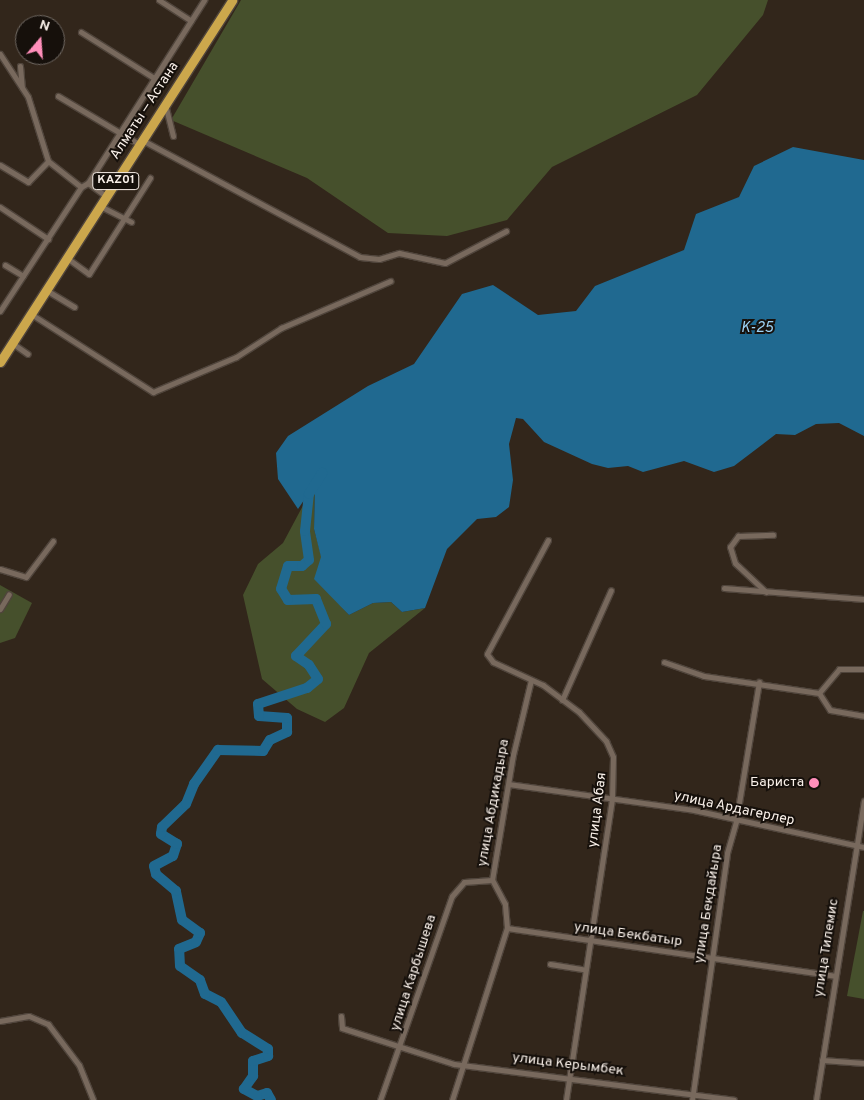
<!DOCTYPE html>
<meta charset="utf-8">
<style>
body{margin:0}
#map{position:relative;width:864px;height:1100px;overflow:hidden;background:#32261b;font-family:Overpass,sans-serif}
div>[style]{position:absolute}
.green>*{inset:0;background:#46502c}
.water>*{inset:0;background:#206990}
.river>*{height:10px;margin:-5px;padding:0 5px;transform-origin:5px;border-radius:5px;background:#206990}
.roads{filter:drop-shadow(1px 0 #50453c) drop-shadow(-1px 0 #50453c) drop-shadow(0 1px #50453c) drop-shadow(0 -1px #50453c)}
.street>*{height:5px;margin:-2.5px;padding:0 2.5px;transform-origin:2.5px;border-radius:2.5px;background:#78695d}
.highway>*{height:9px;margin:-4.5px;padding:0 4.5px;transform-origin:4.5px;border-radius:4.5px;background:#cca74c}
.dots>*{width:14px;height:14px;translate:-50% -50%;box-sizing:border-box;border:2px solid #16100b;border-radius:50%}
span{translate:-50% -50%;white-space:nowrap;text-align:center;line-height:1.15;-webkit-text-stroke:4px #16100b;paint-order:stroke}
.shield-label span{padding:1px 4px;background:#16100b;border:1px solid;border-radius:4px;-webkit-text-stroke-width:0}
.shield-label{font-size:12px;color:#f9f0e9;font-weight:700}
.street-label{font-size:14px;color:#f9f0e9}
.poi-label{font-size:14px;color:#f9f0e9}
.right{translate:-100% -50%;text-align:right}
.water-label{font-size:15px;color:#9dd3f6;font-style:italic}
.north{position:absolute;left:15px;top:15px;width:50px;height:50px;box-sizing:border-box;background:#16100b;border:1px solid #716a64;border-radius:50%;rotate:18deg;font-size:14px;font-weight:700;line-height:20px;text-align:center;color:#f9f0e9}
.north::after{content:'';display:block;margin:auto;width:18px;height:22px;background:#ff8eba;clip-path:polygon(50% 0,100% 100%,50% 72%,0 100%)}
</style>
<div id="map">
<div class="green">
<i style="clip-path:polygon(241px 0,768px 0,763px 15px,697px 95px,552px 167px,507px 220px,447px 236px,388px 233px,307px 178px,171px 120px)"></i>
<i style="clip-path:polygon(315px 483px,314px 529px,332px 596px,349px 615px,373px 603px,391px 602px,402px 612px,425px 608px,369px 653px,344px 708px,325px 722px,297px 709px,262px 679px,243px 595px,258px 564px,283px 543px)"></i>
<i style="clip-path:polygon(0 585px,32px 603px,15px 638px,0 643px)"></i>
<i style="clip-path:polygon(863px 911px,864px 911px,864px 999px,847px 996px)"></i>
</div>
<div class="water">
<i style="clip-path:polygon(793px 147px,864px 160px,864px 436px,839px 423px,816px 424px,795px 435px,776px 434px,734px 466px,714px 472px,684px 461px,643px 472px,628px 466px,608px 468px,592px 464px,544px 442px,523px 419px,516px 418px,509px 444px,513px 480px,509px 507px,496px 517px,477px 519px,447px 549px,425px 608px,402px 612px,391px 602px,373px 603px,349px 615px,314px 579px,321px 557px,314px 529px,315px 484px,298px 509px,278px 479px,276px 453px,288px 436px,368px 386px,414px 364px,462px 294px,493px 285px,538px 315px,576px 311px,595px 286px,684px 250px,696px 214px,739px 197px,754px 166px)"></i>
</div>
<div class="river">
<i style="left:271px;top:1100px;width:8px;rotate:-120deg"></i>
<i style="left:267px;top:1093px;width:10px;rotate:163deg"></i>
<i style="left:257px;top:1096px;width:15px;rotate:-152deg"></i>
<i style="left:244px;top:1089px;width:16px;rotate:-55deg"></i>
<i style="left:253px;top:1076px;width:15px;rotate:-90deg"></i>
<i style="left:253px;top:1061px;width:16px;rotate:-18deg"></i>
<i style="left:268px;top:1056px;width:7px;rotate:-90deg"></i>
<i style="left:268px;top:1049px;width:31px;rotate:-148deg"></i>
<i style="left:242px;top:1033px;width:37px;rotate:-124deg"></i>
<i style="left:221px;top:1002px;width:18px;rotate:-153deg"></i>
<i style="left:205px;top:994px;width:15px;rotate:-110deg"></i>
<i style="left:200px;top:980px;width:24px;rotate:-145deg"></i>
<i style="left:180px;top:966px;width:17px;rotate:-93deg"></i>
<i style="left:179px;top:949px;width:18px;rotate:-22deg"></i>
<i style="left:196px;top:942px;width:10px;rotate:-66deg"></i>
<i style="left:200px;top:933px;width:22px;rotate:-144deg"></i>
<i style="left:182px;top:920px;width:30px;rotate:-102deg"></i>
<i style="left:176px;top:891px;width:26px;rotate:-140deg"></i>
<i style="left:156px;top:874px;width:8px;rotate:-104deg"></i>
<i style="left:154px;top:866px;width:21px;rotate:-28deg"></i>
<i style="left:173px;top:856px;width:13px;rotate:-72deg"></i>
<i style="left:177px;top:844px;width:19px;rotate:-148deg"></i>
<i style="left:161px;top:834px;width:7px;rotate:-82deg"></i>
<i style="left:162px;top:827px;width:33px;rotate:-44deg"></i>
<i style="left:186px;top:804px;width:22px;rotate:-68deg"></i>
<i style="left:194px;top:784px;width:42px;rotate:-54.8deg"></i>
<i style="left:218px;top:750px;width:45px;rotate:1.3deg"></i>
<i style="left:263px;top:751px;width:13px;rotate:-58deg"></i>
<i style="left:270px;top:740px;width:19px;rotate:-25deg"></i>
<i style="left:287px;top:732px;width:14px;rotate:-90deg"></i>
<i style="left:287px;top:718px;width:28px;rotate:-176deg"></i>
<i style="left:259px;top:716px;width:12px;rotate:-95deg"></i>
<i style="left:258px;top:704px;width:52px;rotate:-18.1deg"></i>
<i style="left:307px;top:688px;width:14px;rotate:-39deg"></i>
<i style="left:318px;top:679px;width:17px;rotate:-123deg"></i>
<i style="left:309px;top:665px;width:16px;rotate:-145deg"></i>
<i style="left:296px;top:656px;width:44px;rotate:-46.8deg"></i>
<i style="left:326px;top:624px;width:27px;rotate:-112deg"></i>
<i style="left:316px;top:599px;width:28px;rotate:178deg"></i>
<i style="left:288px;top:600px;width:13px;rotate:-122deg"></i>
<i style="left:281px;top:589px;width:24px;rotate:-73deg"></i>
<i style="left:288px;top:566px;width:14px"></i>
<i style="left:302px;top:566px;width:9px;rotate:-41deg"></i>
<i style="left:309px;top:560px;width:29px;rotate:-98deg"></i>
<i style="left:305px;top:531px;width:37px;rotate:-84deg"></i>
<i style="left:309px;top:494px;width:25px;rotate:-58deg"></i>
</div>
<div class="roads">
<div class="street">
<i style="left:159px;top:0;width:38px;rotate:33deg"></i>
<i style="left:81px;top:32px;width:86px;rotate:32.2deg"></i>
<i style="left:0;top:54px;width:51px;rotate:56.9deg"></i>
<i style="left:28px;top:97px;width:67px;rotate:72.6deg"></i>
<i style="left:48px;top:161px;width:42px;rotate:38.2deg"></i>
<i style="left:20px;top:66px;width:21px;rotate:85deg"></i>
<i style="left:58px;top:96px;width:94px;rotate:30.7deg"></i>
<i style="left:165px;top:104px;width:33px;rotate:76deg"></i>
<i style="left:142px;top:140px;width:247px;rotate:28.2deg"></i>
<i style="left:360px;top:257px;width:19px;rotate:6deg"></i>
<i style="left:379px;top:259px;width:21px;rotate:-17deg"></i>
<i style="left:399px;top:253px;width:47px;rotate:12.3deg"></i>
<i style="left:445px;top:263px;width:69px;rotate:-27.7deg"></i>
<i style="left:0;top:165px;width:33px;rotate:31deg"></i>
<i style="left:28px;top:182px;width:29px;rotate:-46deg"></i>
<i style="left:88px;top:183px;width:22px;rotate:36deg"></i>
<i style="left:100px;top:206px;width:35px;rotate:27deg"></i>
<i style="left:0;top:207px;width:58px;rotate:33.7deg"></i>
<i style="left:67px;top:258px;width:27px;rotate:36deg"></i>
<i style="left:89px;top:274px;width:114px;rotate:-57.6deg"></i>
<i style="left:5px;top:265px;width:21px;rotate:31deg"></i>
<i style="left:46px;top:290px;width:33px;rotate:31deg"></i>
<i style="left:0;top:311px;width:148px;rotate:-56.8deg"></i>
<i style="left:81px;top:187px;width:8px;rotate:-30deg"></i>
<i style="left:88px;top:183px;width:217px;rotate:-57.6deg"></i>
<i style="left:31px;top:314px;width:145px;rotate:32.6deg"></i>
<i style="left:153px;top:392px;width:90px;rotate:-22.9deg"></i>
<i style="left:236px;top:357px;width:54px;rotate:-32.8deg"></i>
<i style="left:281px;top:328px;width:119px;rotate:-23.3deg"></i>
<i style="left:12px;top:343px;width:19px;rotate:35deg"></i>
<i style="left:548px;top:540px;width:129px;rotate:118.2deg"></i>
<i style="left:487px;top:654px;width:10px;rotate:53deg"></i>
<i style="left:493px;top:662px;width:55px;rotate:24.7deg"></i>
<i style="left:543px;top:685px;width:45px;rotate:36.9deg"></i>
<i style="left:579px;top:712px;width:40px;rotate:47deg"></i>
<i style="left:606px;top:741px;width:17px;rotate:66deg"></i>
<i style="left:613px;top:757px;width:42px;rotate:91.4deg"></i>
<i style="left:612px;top:799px;width:304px;rotate:98.7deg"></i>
<i style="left:0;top:569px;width:27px;rotate:17deg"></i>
<i style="left:26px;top:577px;width:45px;rotate:-53.1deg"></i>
<i style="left:724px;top:588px;width:140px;rotate:4.5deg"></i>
<i style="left:766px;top:592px;width:42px;rotate:-136.9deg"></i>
<i style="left:735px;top:563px;width:17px;rotate:-107deg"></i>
<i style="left:730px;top:547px;width:14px;rotate:-54deg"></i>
<i style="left:738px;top:536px;width:35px;rotate:-2deg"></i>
<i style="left:0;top:609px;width:17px;rotate:-59deg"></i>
<i style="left:664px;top:662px;width:42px;rotate:19.3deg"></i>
<i style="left:704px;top:676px;width:116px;rotate:8.4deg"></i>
<i style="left:819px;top:693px;width:31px;rotate:-50deg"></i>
<i style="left:839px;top:669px;width:25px"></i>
<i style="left:819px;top:693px;width:20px;rotate:57deg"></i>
<i style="left:830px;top:710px;width:35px;rotate:10deg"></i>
<i style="left:562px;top:700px;width:120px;rotate:-66deg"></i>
<i style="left:509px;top:784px;width:187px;rotate:8deg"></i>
<i style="left:694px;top:810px;width:174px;rotate:12.3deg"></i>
<i style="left:507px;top:928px;width:331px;rotate:8.3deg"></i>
<i style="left:550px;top:964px;width:36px;rotate:9deg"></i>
<i style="left:341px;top:1016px;width:12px;rotate:85deg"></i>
<i style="left:342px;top:1028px;width:118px;rotate:17.8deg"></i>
<i style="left:454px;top:1064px;width:282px;rotate:7.3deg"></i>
<i style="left:0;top:1021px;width:29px;rotate:-10deg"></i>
<i style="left:29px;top:1016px;width:21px;rotate:23deg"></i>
<i style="left:48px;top:1024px;width:51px;rotate:52.9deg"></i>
<i style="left:79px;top:1065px;width:38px;rotate:68deg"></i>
<i style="left:822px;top:1060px;width:42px;rotate:4.1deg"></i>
<i style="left:380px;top:1100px;width:216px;rotate:-70.6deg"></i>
<i style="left:452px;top:896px;width:18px;rotate:-49deg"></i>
<i style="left:464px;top:882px;width:28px;rotate:-4deg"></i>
<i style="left:452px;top:1100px;width:181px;rotate:-72.3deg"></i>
<i style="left:507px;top:928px;width:24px;rotate:-95deg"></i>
<i style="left:505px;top:904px;width:27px;rotate:-118deg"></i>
<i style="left:492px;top:880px;width:127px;rotate:-80.5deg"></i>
<i style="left:513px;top:755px;width:77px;rotate:-76.5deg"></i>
<i style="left:692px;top:1100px;width:249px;rotate:-81.9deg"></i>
<i style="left:727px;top:853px;width:33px;rotate:-74deg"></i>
<i style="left:736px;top:821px;width:141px;rotate:-80.6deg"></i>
<i style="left:816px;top:1100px;width:303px;rotate:-80.9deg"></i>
</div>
<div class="highway">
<i style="left:0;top:362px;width:430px;rotate:-57.3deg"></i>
</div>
</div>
<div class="dots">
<i style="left:814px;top:783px;background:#ff8eba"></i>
</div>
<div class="shield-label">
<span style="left:116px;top:181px">KАZ01</span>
</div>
<div class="street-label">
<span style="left:145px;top:111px;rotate:-57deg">Алматы — Астана</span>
<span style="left:494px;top:803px;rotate:-80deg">улица Абдикадыра</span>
<span style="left:734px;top:809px;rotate:12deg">улица Ардагерлер</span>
<span style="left:598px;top:810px;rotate:-83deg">улица Абая</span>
<span style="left:709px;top:904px;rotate:-81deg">улица Бекдайыра</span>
<span style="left:628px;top:935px;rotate:8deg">улица Бекбатыр</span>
<span style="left:827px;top:948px;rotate:-81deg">улица Тилемис</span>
<span style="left:414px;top:973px;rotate:-72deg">улица Карбышева</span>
<span style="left:568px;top:1065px;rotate:7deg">улица Керымбек</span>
</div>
<div class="poi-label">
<span class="right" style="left:804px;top:783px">Бариста</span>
</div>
<div class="water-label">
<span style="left:757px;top:329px">К-25</span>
</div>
<div class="north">N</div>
</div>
